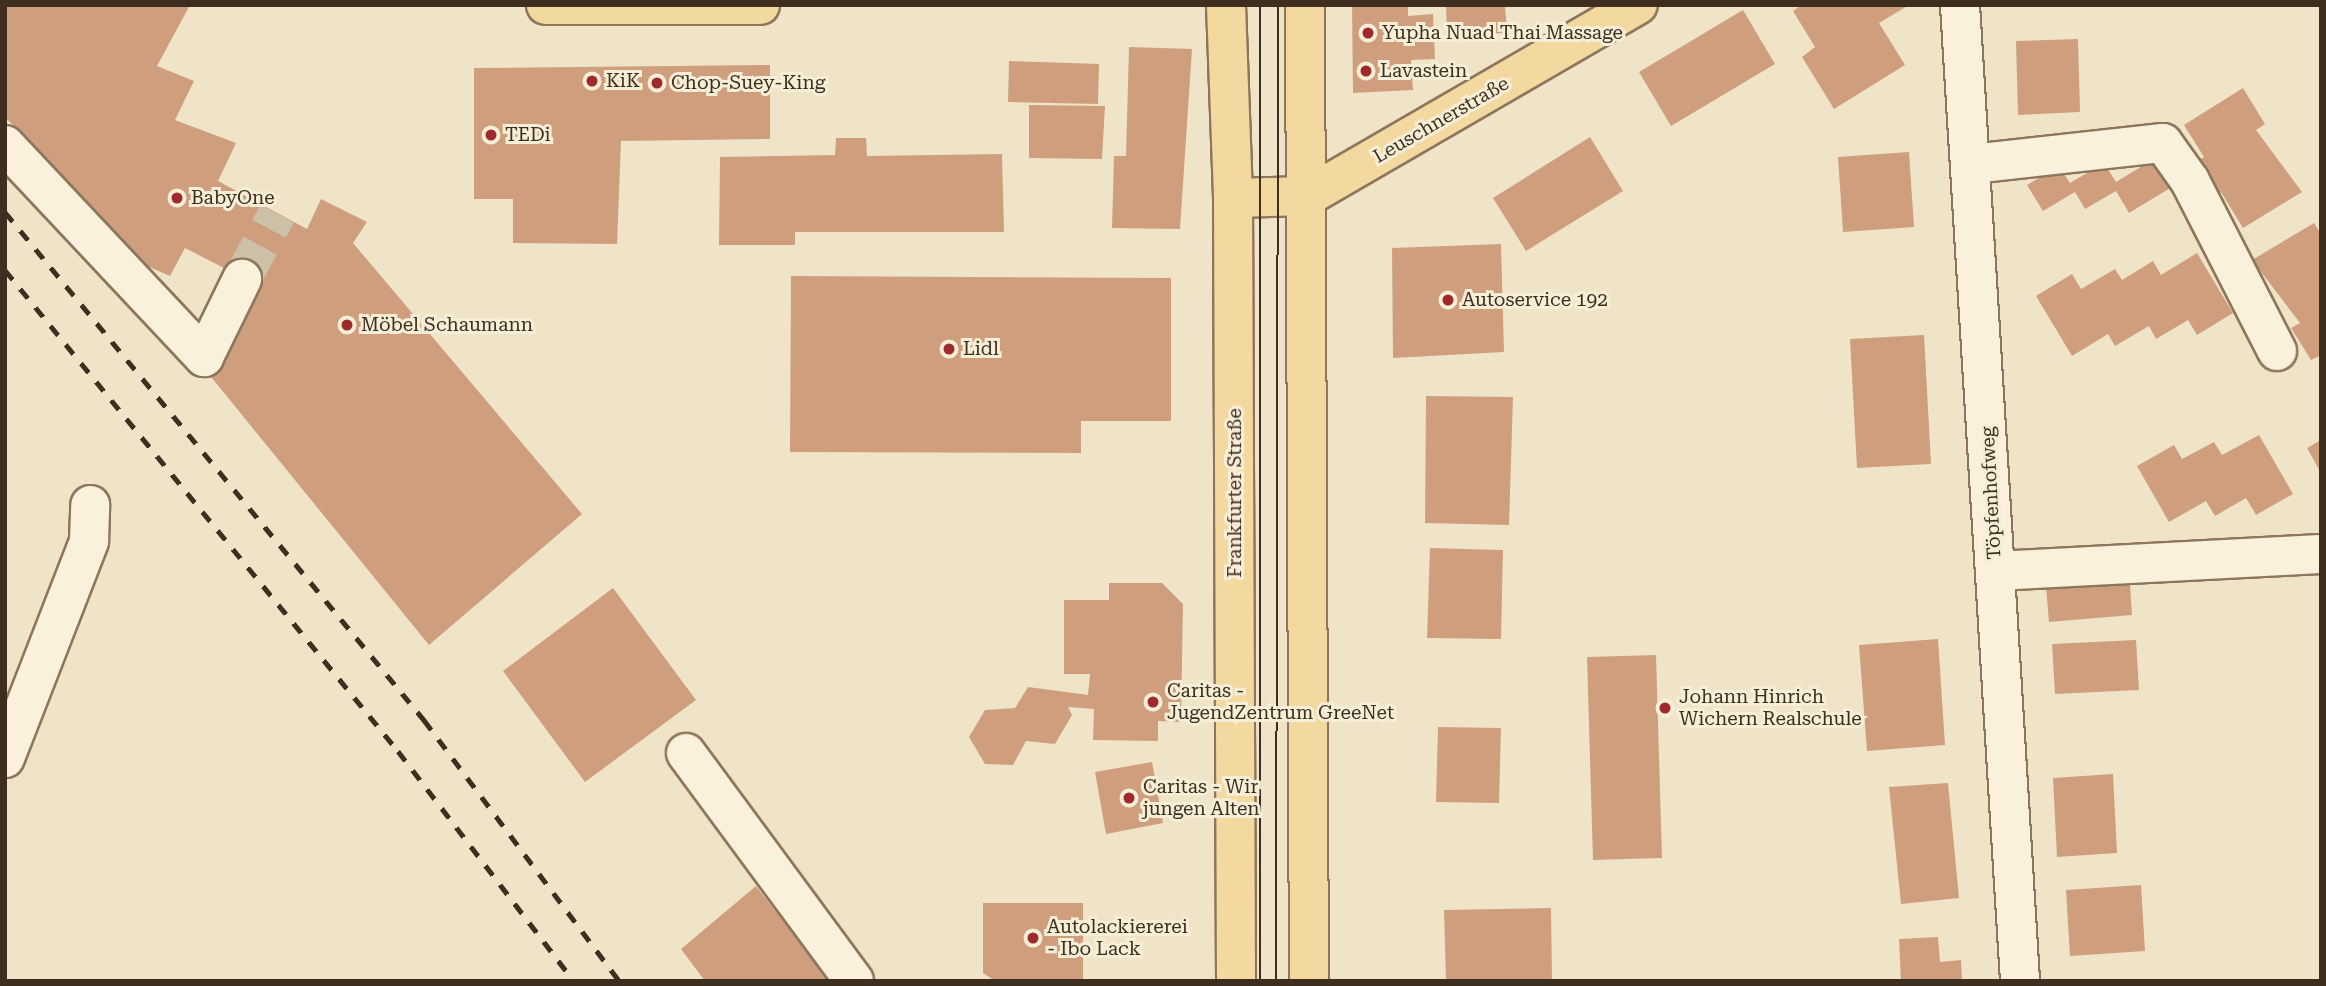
<!DOCTYPE html>
<meta charset="utf-8">
<style>
body{margin:0}
#map{position:relative;width:2326px;height:986px;overflow:hidden;background:#f0e4c8;font-family:"Roboto Serif",serif}
div>[style]{position:absolute}
.building>*{inset:0;background:#cf9f7d}
.minor-tunnel>*{height:38px;margin-top:-19px;transform-origin:0;background:repeating-linear-gradient(90deg,#ccc0a6 0 38px,transparent 0 57px)}
.roads{filter:drop-shadow(2px 0 #8d765c) drop-shadow(-2px 0 #8d765c) drop-shadow(0 2px #8d765c) drop-shadow(0 -2px #8d765c)}
.minor>*{height:38px;margin:-19px;padding:0 19px;transform-origin:19px;border-radius:19px;background:#faf1dc}
.major>*{height:38px;margin:-19px;padding:0 19px;transform-origin:19px;border-radius:19px;background:#f3d9a0}
.tram>*{height:2px;margin:-1px;padding:0 1px;transform-origin:1px;border-radius:1px;background:#3d2e20}
.rail>*{height:5px;margin-top:-2.5px;transform-origin:0;background:repeating-linear-gradient(90deg,#3d2e20 0 12px,transparent 0 24px)}
.dots>*{width:19px;height:19px;translate:-50% -50%;box-sizing:border-box;border:4px solid #f7eed8;border-radius:50%}
span{translate:-50% -50%;white-space:nowrap;text-align:center;line-height:1.15;-webkit-text-stroke:6px #f7eed8;paint-order:stroke}
.poi-label{font-size:19px;color:#3d2e20}
.left{translate:0 -50%;text-align:left}
.street-label{font-size:19px;color:#3d2e20}
.frame{position:absolute;inset:0;border:7px solid #3d2e20;pointer-events:none}
</style>
<div id="map">
<div class="building">
<i style="clip-path:polygon(5px 5px,190px 5px,157px 66px,194px 81px,175px 120px,236px 143px,218px 181px,307px 229px,321px 199px,367px 222px,353px 243px,582px 514px,429px 645px,212px 378px,261px 287px,185px 248px,170px 276px,147px 266px,5px 117px)"></i>
<i style="clip-path:polygon(1352px 5px,1408px 5px,1408px 16px,1433px 14px,1435px 59px,1411px 60px,1413px 90px,1353px 93px)"></i>
<i style="clip-path:polygon(1446px 5px,1505px 5px,1507px 33px,1447px 35px)"></i>
<i style="clip-path:polygon(1802px 5px,1909px 5px,1879px 23px,1905px 65px,1834px 109px,1802px 57px,1815px 47px,1793px 11px)"></i>
<i style="clip-path:polygon(1743px 10px,1775px 64px,1671px 126px,1639px 72px)"></i>
<i style="clip-path:polygon(2078px 39px,2080px 112px,2018px 115px,2016px 41px)"></i>
<i style="clip-path:polygon(1129px 47px,1192px 49px,1180px 229px,1112px 228px,1114px 156px,1126px 156px)"></i>
<i style="clip-path:polygon(1009px 61px,1099px 64px,1098px 104px,1008px 102px)"></i>
<i style="clip-path:polygon(770px 65px,770px 139px,621px 141px,617px 244px,513px 243px,513px 199px,474px 199px,474px 68px)"></i>
<i style="clip-path:polygon(2243px 88px,2265px 124px,2256px 130px,2302px 192px,2243px 228px,2221px 192px,2212px 198px,2191px 165px,2204px 157px,2184px 125px)"></i>
<i style="clip-path:polygon(1029px 105px,1105px 106px,1102px 159px,1029px 158px)"></i>
<i style="clip-path:polygon(1590px 137px,1623px 191px,1526px 251px,1493px 198px)"></i>
<i style="clip-path:polygon(836px 138px,866px 138px,867px 156px,1002px 154px,1004px 232px,795px 232px,795px 245px,719px 245px,720px 157px,835px 155px)"></i>
<i style="clip-path:polygon(1909px 152px,1914px 227px,1843px 232px,1838px 157px)"></i>
<i style="clip-path:polygon(2162px 154px,2180px 182px,2129px 213px,2116px 191px,2085px 209px,2075px 192px,2043px 211px,2027px 185px,2059px 166px,2070px 183px,2104px 163px,2116px 182px)"></i>
<i style="clip-path:polygon(2314px 223px,2321px 234px,2321px 355px,2311px 360px,2291px 328px,2300px 323px,2252px 260px)"></i>
<i style="clip-path:polygon(1501px 244px,1504px 352px,1393px 358px,1392px 248px)"></i>
<i style="clip-path:polygon(2197px 253px,2233px 313px,2197px 335px,2188px 320px,2156px 339px,2149px 326px,2115px 346px,2108px 334px,2072px 356px,2036px 296px,2072px 274px,2081px 289px,2115px 269px,2122px 280px,2153px 261px,2161px 275px)"></i>
<i style="clip-path:polygon(791px 276px,1171px 278px,1171px 421px,1081px 421px,1081px 453px,790px 452px)"></i>
<i style="clip-path:polygon(1924px 335px,1931px 464px,1857px 468px,1850px 339px)"></i>
<i style="clip-path:polygon(1426px 396px,1513px 397px,1509px 525px,1425px 523px)"></i>
<i style="clip-path:polygon(2259px 435px,2293px 494px,2256px 515px,2246px 498px,2215px 516px,2206px 501px,2169px 522px,2137px 466px,2174px 445px,2182px 459px,2214px 442px,2222px 455px)"></i>
<i style="clip-path:polygon(2321px 440px,2321px 473px,2307px 448px)"></i>
<i style="clip-path:polygon(1430px 548px,1503px 550px,1501px 639px,1427px 638px)"></i>
<i style="clip-path:polygon(2129px 569px,2132px 615px,2049px 622px,2045px 575px)"></i>
<i style="clip-path:polygon(1109px 583px,1162px 583px,1183px 604px,1181px 722px,1158px 721px,1158px 741px,1093px 740px,1094px 709px,1068px 707px,1072px 715px,1055px 744px,1026px 741px,1013px 765px,985px 764px,969px 737px,985px 710px,1015px 708px,1028px 687px,1088px 695px,1090px 674px,1064px 674px,1064px 600px,1109px 600px)"></i>
<i style="clip-path:polygon(613px 588px,696px 700px,585px 782px,503px 671px)"></i>
<i style="clip-path:polygon(1938px 639px,1945px 745px,1867px 751px,1859px 645px)"></i>
<i style="clip-path:polygon(2136px 640px,2139px 690px,2055px 694px,2052px 644px)"></i>
<i style="clip-path:polygon(1656px 655px,1662px 858px,1593px 860px,1587px 657px)"></i>
<i style="clip-path:polygon(1438px 727px,1501px 728px,1499px 803px,1436px 802px)"></i>
<i style="clip-path:polygon(1152px 762px,1163px 823px,1106px 834px,1095px 772px)"></i>
<i style="clip-path:polygon(2113px 774px,2117px 853px,2057px 857px,2053px 778px)"></i>
<i style="clip-path:polygon(1948px 783px,1959px 898px,1901px 904px,1889px 787px)"></i>
<i style="clip-path:polygon(2141px 885px,2145px 951px,2070px 956px,2066px 890px)"></i>
<i style="clip-path:polygon(756px 886px,830px 981px,705px 981px,681px 949px)"></i>
<i style="clip-path:polygon(983px 903px,1083px 903px,1083px 981px,995px 981px,983px 973px)"></i>
<i style="clip-path:polygon(1551px 908px,1552px 981px,1446px 981px,1444px 910px)"></i>
<i style="clip-path:polygon(1938px 937px,1940px 962px,1961px 960px,1962px 981px,1901px 981px,1899px 939px)"></i>
</div>
<div class="minor-tunnel">
<i style="left:242px;top:279px;width:74px;rotate:-61.7deg"></i>
</div>
<div class="roads">
<div class="minor">
<i style="left:1960px;top:5px;width:978px;rotate:86.48deg"></i>
<i style="left:5px;top:145px;width:291px;rotate:46.8deg"></i>
<i style="left:204px;top:357px;width:87px;rotate:-64deg"></i>
<i style="left:1972px;top:164px;width:192px;rotate:-6.3deg"></i>
<i style="left:2163px;top:143px;width:47px;rotate:54.6deg"></i>
<i style="left:2190px;top:181px;width:191px;rotate:62.9deg"></i>
<i style="left:1996px;top:571px;width:325px;rotate:-3deg"></i>
<i style="left:686px;top:753px;width:283px;rotate:53.6deg"></i>
<i style="left:5px;top:758px;width:233px;rotate:-68.8deg"></i>
<i style="left:89px;top:541px;width:36px;rotate:-88deg"></i>
</div>
<div class="major">
<i style="left:546px;top:5px;width:214px"></i>
<i style="left:1226px;top:5px;width:193px;rotate:87.9deg"></i>
<i style="left:1233px;top:198px;width:783px;rotate:89.78deg"></i>
<i style="left:1305px;top:5px;width:976px;rotate:89.77deg"></i>
<i style="left:1233px;top:198px;width:75px;rotate:-1.5deg"></i>
<i style="left:1308px;top:196px;width:381px;rotate:-30.1deg"></i>
</div>
</div>
<div class="tram">
<i style="left:1260px;top:981px;width:976px;rotate:-90deg"></i>
<i style="left:1276px;top:981px;width:976px;rotate:-89.88deg"></i>
</div>
<div class="rail">
<i style="left:5px;top:212px;width:659px;rotate:50.48deg"></i>
<i style="left:424px;top:720px;width:326px;rotate:53.2deg"></i>
<i style="left:5px;top:270px;width:621px;rotate:50.75deg"></i>
<i style="left:398px;top:751px;width:290px;rotate:52.6deg"></i>
</div>
<div class="dots">
<i style="left:1368px;top:33px;background:#9e2a2b"></i>
<i style="left:1366px;top:71px;background:#9e2a2b"></i>
<i style="left:592px;top:81px;background:#9e2a2b"></i>
<i style="left:657px;top:83px;background:#9e2a2b"></i>
<i style="left:491px;top:135px;background:#9e2a2b"></i>
<i style="left:177px;top:198px;background:#9e2a2b"></i>
<i style="left:1448px;top:300px;background:#9e2a2b"></i>
<i style="left:347px;top:325px;background:#9e2a2b"></i>
<i style="left:949px;top:349px;background:#9e2a2b"></i>
<i style="left:1153px;top:702px;background:#9e2a2b"></i>
<i style="left:1665px;top:708px;background:#9e2a2b"></i>
<i style="left:1129px;top:798px;background:#9e2a2b"></i>
<i style="left:1033px;top:938px;background:#9e2a2b"></i>
</div>
<div class="poi-label">
<span class="left" style="left:1382px;top:33px">Yupha Nuad Thai Massage</span>
<span class="left" style="left:1380px;top:71px">Lavastein</span>
<span class="left" style="left:606px;top:81px">KiK</span>
<span class="left" style="left:671px;top:83px">Chop-Suey-King</span>
<span class="left" style="left:505px;top:135px">TEDi</span>
<span class="left" style="left:191px;top:198px">BabyOne</span>
<span class="left" style="left:1462px;top:300px">Autoservice 192</span>
<span class="left" style="left:361px;top:325px">Möbel Schaumann</span>
<span class="left" style="left:963px;top:349px">Lidl</span>
<span class="left" style="left:1167px;top:702px">Caritas -<br>JugendZentrum GreeNet</span>
<span class="left" style="left:1679px;top:708px">Johann Hinrich<br>Wichern Realschule</span>
<span class="left" style="left:1143px;top:798px">Caritas - Wir<br>jungen Alten</span>
<span class="left" style="left:1047px;top:938px">Autolackiererei<br>- Ibo Lack</span>
</div>
<div class="street-label">
<span style="left:1441px;top:120px;rotate:-30deg">Leuschnerstraße</span>
<span style="left:1235px;top:493px;rotate:-90deg">Frankfurter Straße</span>
<span style="left:1991px;top:493px;rotate:-93deg">Töpfenhofweg</span>
</div>
<div class="frame"></div>
</div>
